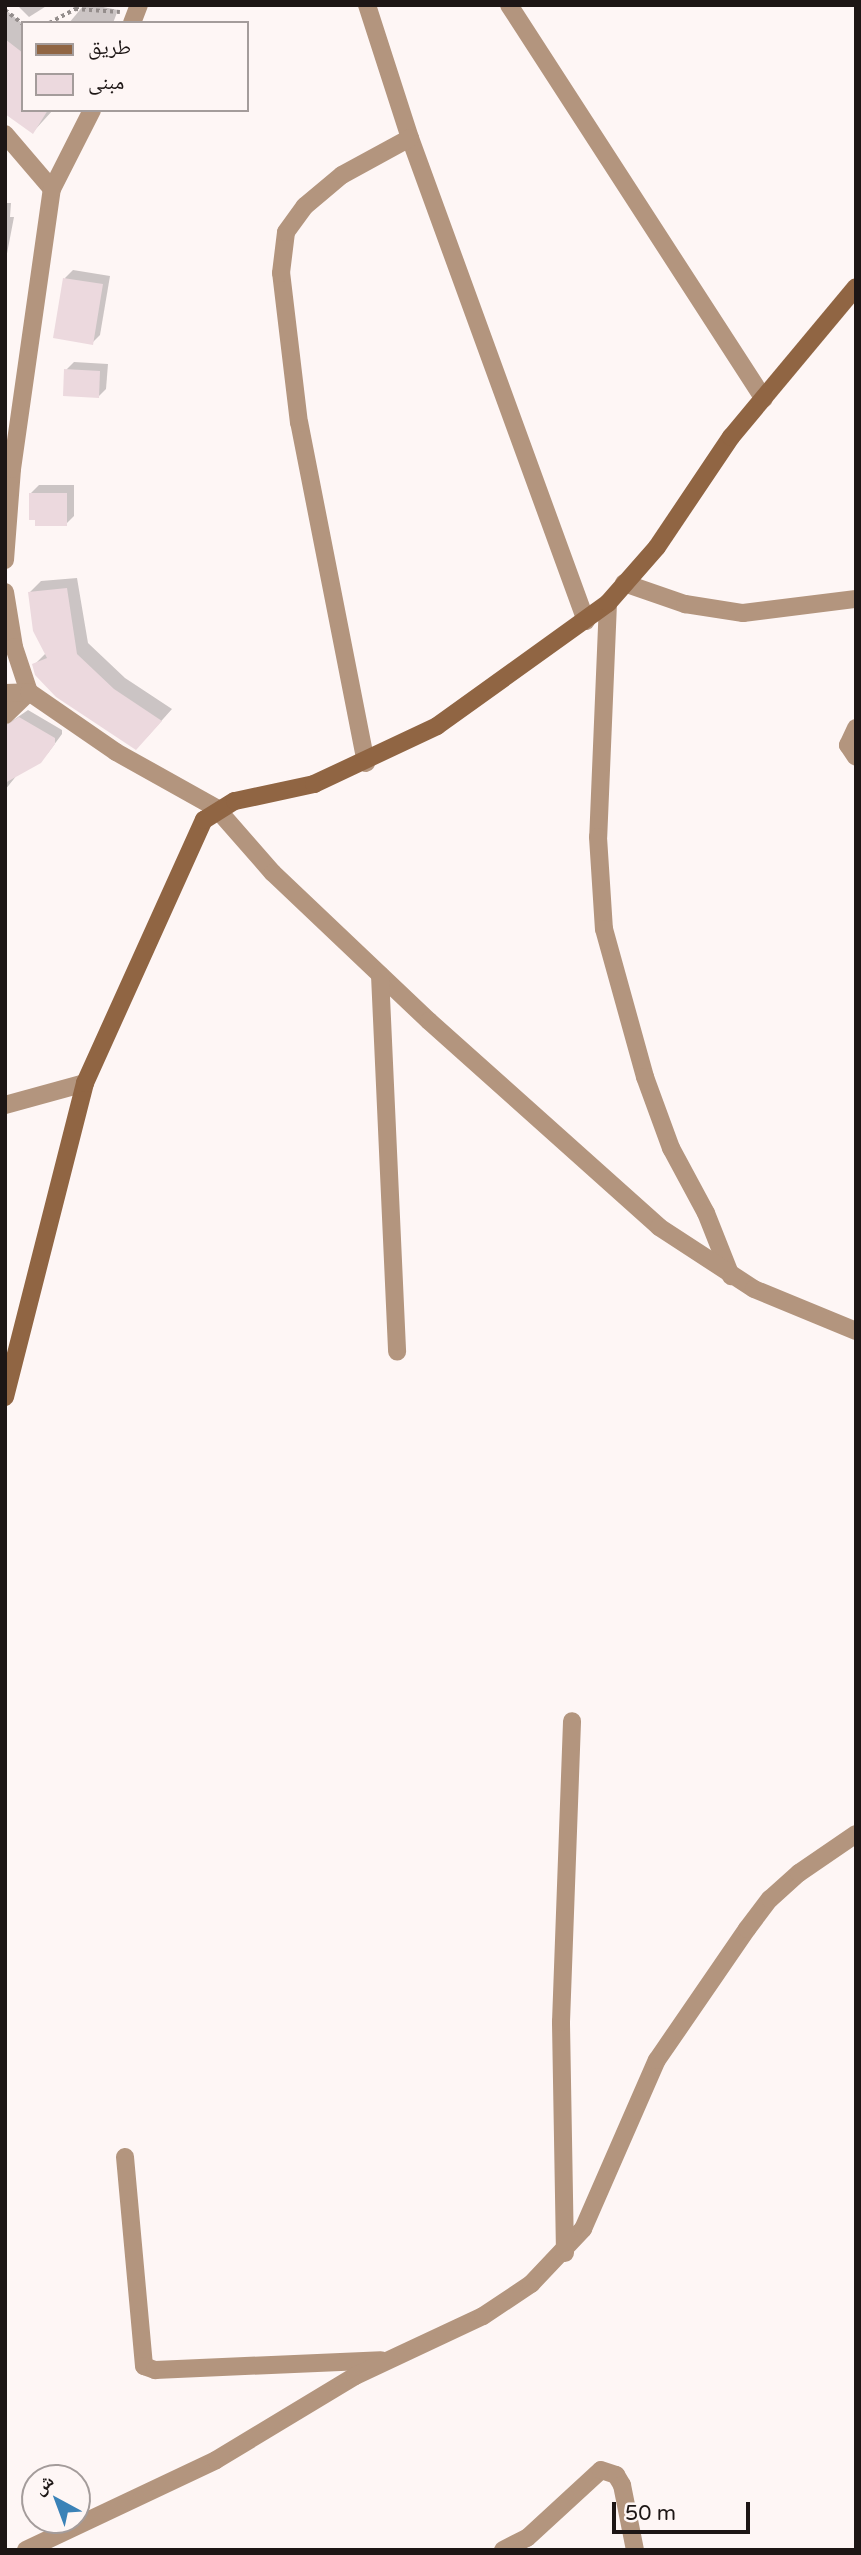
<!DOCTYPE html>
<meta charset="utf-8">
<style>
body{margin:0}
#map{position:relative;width:861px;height:2555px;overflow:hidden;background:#fef6f5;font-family:"Varela Round","Noto Naskh Arabic",sans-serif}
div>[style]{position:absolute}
.shadow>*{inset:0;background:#0003}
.building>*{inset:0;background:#ecd9de}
.path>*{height:3.5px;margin-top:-1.75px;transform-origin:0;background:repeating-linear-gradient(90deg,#948d8c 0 3.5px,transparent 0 7px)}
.street>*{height:18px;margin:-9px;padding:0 9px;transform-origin:9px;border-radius:9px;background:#b3957e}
.secondary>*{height:18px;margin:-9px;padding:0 9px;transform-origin:9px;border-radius:9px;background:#906543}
span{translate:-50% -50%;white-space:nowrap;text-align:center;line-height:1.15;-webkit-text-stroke:5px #fef6f5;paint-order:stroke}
.frame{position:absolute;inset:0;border:7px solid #1d1615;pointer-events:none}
.legend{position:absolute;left:21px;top:21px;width:228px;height:91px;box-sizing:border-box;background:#fef6f5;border:2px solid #a49c9b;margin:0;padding:9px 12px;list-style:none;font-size:21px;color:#1d1615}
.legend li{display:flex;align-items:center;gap:14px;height:35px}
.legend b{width:35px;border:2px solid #a49c9b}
.north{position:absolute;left:21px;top:2464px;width:70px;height:70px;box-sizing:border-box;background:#fef6f5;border:2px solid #a49c9b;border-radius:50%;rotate:319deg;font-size:19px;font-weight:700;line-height:28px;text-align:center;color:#1d1615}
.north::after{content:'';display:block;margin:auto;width:24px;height:32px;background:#3b82b7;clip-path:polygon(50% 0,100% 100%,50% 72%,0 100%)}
.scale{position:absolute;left:612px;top:2502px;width:138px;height:32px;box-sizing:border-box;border:4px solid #1d1615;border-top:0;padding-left:9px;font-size:21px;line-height:24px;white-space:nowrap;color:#1d1615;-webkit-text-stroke:5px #fef6f5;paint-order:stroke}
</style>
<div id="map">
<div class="shadow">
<i style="clip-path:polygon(17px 5px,48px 5px,29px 17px)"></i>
<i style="clip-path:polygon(84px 5px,93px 5px,118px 10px,113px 23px,69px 23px)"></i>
<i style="clip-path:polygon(7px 11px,23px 24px,23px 110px,53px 110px,33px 132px,5px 112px)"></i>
<i style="clip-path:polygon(5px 203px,11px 203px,10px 217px,14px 217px,5px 264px)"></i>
<i style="clip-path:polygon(73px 270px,110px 276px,100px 335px,92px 343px,65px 278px)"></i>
<i style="clip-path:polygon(74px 362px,108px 364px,106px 389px,98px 397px,66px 370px)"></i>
<i style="clip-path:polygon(39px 485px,74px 485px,74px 516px,66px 524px,31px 493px)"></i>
<i style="clip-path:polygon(77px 578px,88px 643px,125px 678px,172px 709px,147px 737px,34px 665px,46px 653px,30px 592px,41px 581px)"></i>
<i style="clip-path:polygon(28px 710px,62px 730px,62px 734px,48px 753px,17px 775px,5px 790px,5px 726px)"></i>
</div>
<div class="building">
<i style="clip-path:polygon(5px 39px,23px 53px,23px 110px,48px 110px,33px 134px,5px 114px)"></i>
<i style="clip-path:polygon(63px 278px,103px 284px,93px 345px,53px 338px)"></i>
<i style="clip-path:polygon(64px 369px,100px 371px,99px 398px,63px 396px)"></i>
<i style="clip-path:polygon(29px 493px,67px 493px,67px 526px,35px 526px,35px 520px,29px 520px)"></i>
<i style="clip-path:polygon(67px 588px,77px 654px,114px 689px,162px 721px,136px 750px,56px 697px,35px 675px,32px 664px,47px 658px,33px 631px,28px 592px)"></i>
<i style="clip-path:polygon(19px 717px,55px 738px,55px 744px,41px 763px,5px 783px,5px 726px)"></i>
</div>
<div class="path">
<i style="left:5px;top:10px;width:23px;rotate:38deg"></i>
<i style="left:49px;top:23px;width:30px;rotate:-28deg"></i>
<i style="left:75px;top:9px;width:45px;rotate:3.8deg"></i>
</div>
<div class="street">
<i style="left:367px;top:5px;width:140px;rotate:72.1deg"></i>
<i style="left:410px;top:138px;width:514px;rotate:69.98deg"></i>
<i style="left:509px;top:5px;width:469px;rotate:57.1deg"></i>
<i style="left:132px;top:23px;width:19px;rotate:-69deg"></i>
<i style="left:5px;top:134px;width:72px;rotate:49.5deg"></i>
<i style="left:5px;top:560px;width:91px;rotate:-85.6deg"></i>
<i style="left:12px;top:469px;width:283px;rotate:-81.9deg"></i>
<i style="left:52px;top:189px;width:89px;rotate:-63.1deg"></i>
<i style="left:624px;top:583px;width:65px;rotate:19deg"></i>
<i style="left:685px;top:604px;width:59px;rotate:8.8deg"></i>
<i style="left:743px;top:613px;width:114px;rotate:-7.1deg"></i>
<i style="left:5px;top:592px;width:56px;rotate:80.7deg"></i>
<i style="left:14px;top:647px;width:47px;rotate:71.6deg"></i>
<i style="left:29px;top:692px;width:33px;rotate:136deg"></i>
<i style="left:608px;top:603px;width:234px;rotate:92.4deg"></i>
<i style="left:598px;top:837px;width:92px;rotate:86.3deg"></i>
<i style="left:604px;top:929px;width:154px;rotate:74.5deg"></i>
<i style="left:645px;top:1077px;width:76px;rotate:69.9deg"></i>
<i style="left:671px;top:1148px;width:74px;rotate:61.7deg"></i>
<i style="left:706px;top:1213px;width:68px;rotate:68.4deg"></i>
<i style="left:5px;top:693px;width:24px;rotate:-2deg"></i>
<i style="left:29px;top:692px;width:106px;rotate:34.6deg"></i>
<i style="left:116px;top:752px;width:115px;rotate:29.2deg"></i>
<i style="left:216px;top:808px;width:86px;rotate:48.8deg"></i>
<i style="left:273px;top:873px;width:215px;rotate:43.5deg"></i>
<i style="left:429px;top:1021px;width:309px;rotate:41.8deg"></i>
<i style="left:659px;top:1227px;width:113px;rotate:33.1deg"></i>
<i style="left:754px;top:1289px;width:110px;rotate:22.4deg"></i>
<i style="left:856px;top:728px;width:19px;rotate:115deg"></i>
<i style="left:848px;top:745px;width:14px;rotate:56deg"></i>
<i style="left:366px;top:763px;width:347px;rotate:-101.1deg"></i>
<i style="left:299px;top:423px;width:151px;rotate:-96.8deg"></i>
<i style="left:281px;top:273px;width:41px;rotate:-83deg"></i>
<i style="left:286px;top:232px;width:32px;rotate:-54deg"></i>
<i style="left:305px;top:206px;width:48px;rotate:-40deg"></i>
<i style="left:342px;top:175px;width:77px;rotate:-28.6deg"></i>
<i style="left:380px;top:975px;width:377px;rotate:87.4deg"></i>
<i style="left:5px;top:1105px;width:83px;rotate:-15.4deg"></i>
<i style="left:125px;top:2157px;width:210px;rotate:84.8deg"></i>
<i style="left:144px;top:2366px;width:12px;rotate:20deg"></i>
<i style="left:155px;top:2370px;width:226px;rotate:-2.5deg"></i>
<i style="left:565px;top:2253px;width:231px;rotate:-91deg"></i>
<i style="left:561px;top:2022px;width:301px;rotate:-87.9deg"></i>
<i style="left:26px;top:2550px;width:210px;rotate:-25.3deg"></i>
<i style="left:216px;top:2460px;width:162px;rotate:-31.1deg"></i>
<i style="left:355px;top:2376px;width:141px;rotate:-25.1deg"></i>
<i style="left:483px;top:2316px;width:58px;rotate:-33.7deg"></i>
<i style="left:531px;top:2284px;width:76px;rotate:-46.6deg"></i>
<i style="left:583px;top:2229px;width:184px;rotate:-66.4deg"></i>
<i style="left:657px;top:2060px;width:159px;rotate:-55.5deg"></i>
<i style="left:747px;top:1929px;width:38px;rotate:-53deg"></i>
<i style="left:770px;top:1899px;width:39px;rotate:-42deg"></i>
<i style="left:799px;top:1873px;width:69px;rotate:-34.4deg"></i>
<i style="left:503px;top:2550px;width:27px;rotate:-27deg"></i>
<i style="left:527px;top:2538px;width:100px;rotate:-42.6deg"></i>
<i style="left:601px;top:2470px;width:16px;rotate:18deg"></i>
<i style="left:616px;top:2475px;width:12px;rotate:59deg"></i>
<i style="left:622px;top:2485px;width:66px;rotate:78.7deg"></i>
</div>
<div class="secondary">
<i style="left:5px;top:1397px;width:324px;rotate:-75.7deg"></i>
<i style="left:85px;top:1083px;width:289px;rotate:-65.7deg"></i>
<i style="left:204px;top:820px;width:36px;rotate:-32deg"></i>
<i style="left:235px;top:801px;width:81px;rotate:-12.1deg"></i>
<i style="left:314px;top:784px;width:136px;rotate:-25.2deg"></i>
<i style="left:437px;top:726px;width:211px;rotate:-35.7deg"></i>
<i style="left:608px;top:603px;width:74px;rotate:-48.8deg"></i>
<i style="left:657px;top:547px;width:133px;rotate:-56.1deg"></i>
<i style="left:731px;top:437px;width:195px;rotate:-50.2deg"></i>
</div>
<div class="frame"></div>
<ul class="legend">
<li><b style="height:9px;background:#906543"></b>طريق</li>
<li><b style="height:19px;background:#ecd9de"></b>مبنى</li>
</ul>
<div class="north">ش</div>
<div class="scale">50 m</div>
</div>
